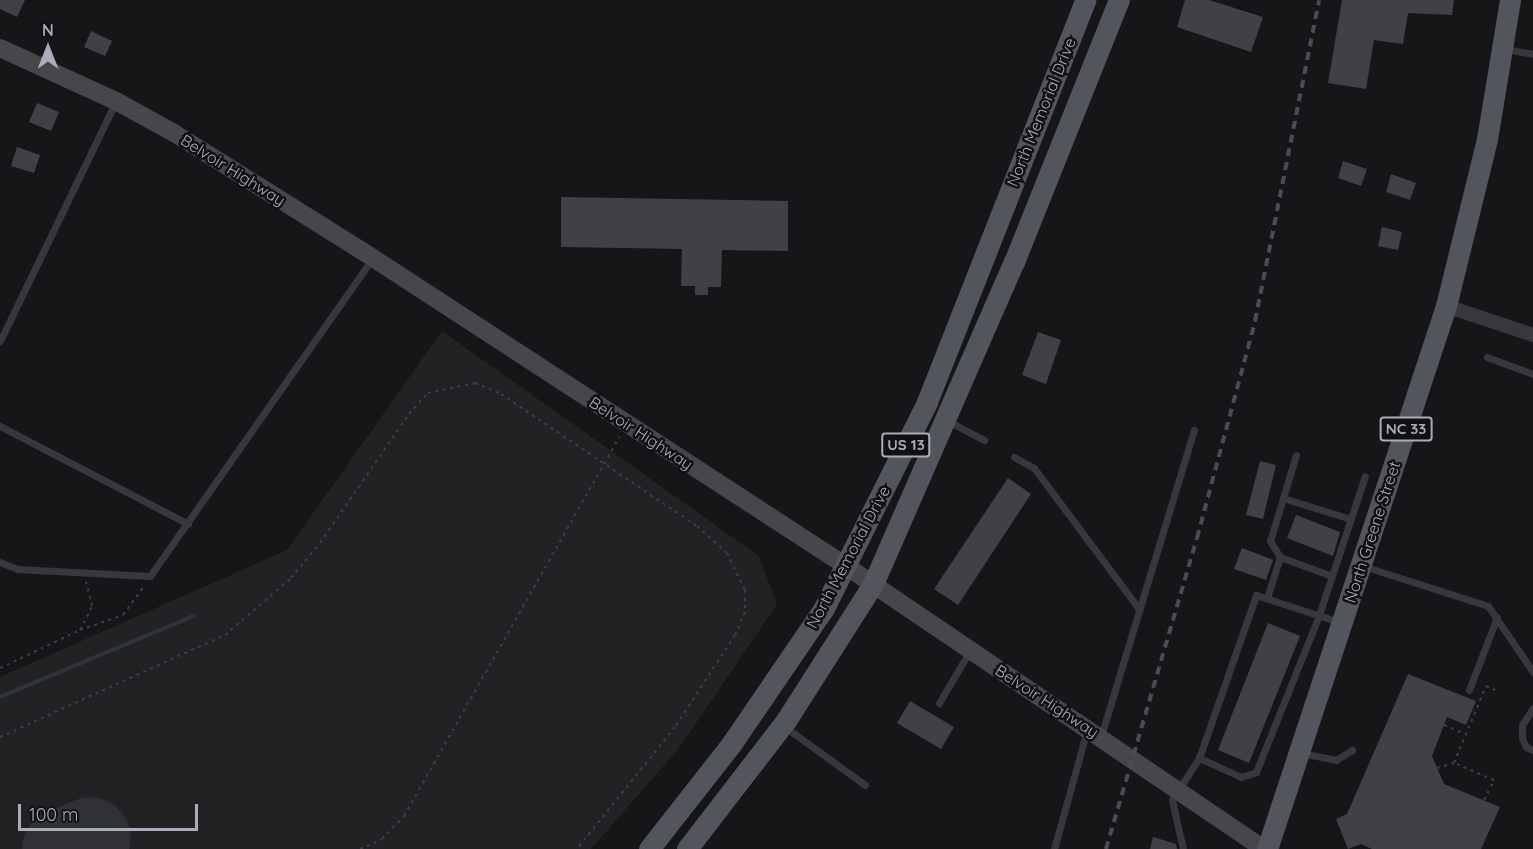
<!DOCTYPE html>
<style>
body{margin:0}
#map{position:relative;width:1533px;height:849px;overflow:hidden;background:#161618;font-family:Quicksand,sans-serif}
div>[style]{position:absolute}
.built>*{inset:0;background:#222225}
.stream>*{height:4px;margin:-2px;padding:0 2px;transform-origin:2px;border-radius:2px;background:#2c353c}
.taxiway>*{height:33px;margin:-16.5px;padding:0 16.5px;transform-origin:16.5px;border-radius:16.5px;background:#303135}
.runway>*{height:81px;margin:-40.5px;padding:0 40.5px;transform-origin:40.5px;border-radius:40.5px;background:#303135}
.building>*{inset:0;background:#404145}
.path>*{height:2px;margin-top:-1px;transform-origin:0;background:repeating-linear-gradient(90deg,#3d3f44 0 3px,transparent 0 7.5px)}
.lane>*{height:7px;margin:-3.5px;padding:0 3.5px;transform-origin:3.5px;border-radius:3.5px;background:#37383d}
.street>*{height:14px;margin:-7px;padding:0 7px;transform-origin:7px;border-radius:7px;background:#37383d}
.secondary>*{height:18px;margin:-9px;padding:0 9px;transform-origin:9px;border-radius:9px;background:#45474d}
.primary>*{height:21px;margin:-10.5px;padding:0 10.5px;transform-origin:10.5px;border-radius:10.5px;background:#53555c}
.rail>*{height:4px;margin-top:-2px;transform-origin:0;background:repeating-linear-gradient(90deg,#4a4c52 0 8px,transparent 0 14px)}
span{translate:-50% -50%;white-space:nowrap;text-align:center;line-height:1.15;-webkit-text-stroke:5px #111113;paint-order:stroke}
.shield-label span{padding:2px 4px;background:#111113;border:2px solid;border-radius:4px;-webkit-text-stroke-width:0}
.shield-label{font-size:15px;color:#a8adb8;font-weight:700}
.street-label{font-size:16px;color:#a8adb8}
.north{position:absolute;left:18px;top:18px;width:60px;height:60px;-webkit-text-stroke:4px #111113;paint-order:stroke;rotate:0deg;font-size:16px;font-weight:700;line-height:24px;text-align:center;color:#a8adb8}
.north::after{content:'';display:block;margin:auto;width:21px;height:27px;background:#a8adb8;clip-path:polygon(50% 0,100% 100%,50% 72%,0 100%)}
.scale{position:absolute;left:18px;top:804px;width:180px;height:27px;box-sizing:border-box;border:3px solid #a8adb8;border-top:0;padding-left:8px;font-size:18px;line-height:21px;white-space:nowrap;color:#a8adb8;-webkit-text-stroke:4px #111113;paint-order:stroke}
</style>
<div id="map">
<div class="built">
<i style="clip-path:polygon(442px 331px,759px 556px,777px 604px,680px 747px,591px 849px,0 849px,0 677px,287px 550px)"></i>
</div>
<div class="stream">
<i style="left:0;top:697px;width:210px;rotate:-22.7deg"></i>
</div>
<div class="taxiway">
<i style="left:90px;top:837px;width:13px;rotate:67deg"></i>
</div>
<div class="runway">
<i style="left:62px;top:849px;width:30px;rotate:-23deg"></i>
</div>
<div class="building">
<i style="clip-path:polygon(0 0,25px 0,17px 17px,0 9px)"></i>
<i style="clip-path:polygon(1185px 0,1209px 0,1263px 17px,1251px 52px,1177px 27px)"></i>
<i style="clip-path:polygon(1342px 0,1454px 0,1452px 15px,1408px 13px,1403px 44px,1374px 40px,1366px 89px,1328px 83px)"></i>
<i style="clip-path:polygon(91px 31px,112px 41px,105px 56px,84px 47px)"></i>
<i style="clip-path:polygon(37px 103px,59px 112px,51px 131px,29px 122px)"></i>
<i style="clip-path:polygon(17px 147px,40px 155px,34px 173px,11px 166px)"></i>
<i style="clip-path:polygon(1343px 161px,1367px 169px,1361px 186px,1338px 178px)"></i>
<i style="clip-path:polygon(1391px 174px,1416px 183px,1410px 200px,1386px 192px)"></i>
<i style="clip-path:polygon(561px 197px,788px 201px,788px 251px,722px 250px,721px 287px,708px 287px,708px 295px,695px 295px,695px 286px,681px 286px,682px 249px,561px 247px)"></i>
<i style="clip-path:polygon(1382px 227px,1402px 232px,1398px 250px,1378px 246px)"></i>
<i style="clip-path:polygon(1038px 332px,1061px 340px,1046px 384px,1022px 375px)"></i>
<i style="clip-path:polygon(1260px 461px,1276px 465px,1263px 519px,1246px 515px)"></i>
<i style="clip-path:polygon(1008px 478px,1031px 494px,958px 605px,934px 589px)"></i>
<i style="clip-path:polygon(1296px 515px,1340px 532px,1333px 556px,1287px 538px)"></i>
<i style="clip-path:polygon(1242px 548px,1273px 560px,1266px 580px,1234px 569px)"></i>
<i style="clip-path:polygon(1268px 623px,1300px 636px,1249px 763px,1218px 750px)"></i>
<i style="clip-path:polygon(1408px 674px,1476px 701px,1466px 725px,1447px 717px,1432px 756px,1444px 784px,1500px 807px,1481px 849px,1372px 849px,1361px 844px,1348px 849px,1336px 819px,1347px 814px)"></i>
<i style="clip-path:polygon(910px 701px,954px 727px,941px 749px,897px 723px)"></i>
<i style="clip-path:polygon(1153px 837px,1176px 844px,1177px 849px,1150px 849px)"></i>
</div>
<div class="path">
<i style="left:80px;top:630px;width:46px;rotate:-19.2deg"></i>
<i style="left:123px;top:615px;width:36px;rotate:-54deg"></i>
<i style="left:0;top:668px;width:89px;rotate:-25.4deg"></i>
<i style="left:80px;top:630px;width:27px;rotate:-63deg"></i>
<i style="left:92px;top:606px;width:25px;rotate:-104deg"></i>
<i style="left:1444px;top:725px;width:21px;rotate:23deg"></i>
<i style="left:0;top:737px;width:247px;rotate:-24.4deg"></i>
<i style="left:225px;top:635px;width:87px;rotate:-40.8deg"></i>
<i style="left:291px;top:578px;width:45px;rotate:-50.4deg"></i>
<i style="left:320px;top:543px;width:157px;rotate:-55.4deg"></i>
<i style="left:409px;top:414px;width:28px;rotate:-48deg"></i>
<i style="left:428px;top:393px;width:48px;rotate:-12deg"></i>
<i style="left:475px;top:383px;width:28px;rotate:23deg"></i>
<i style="left:501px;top:394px;width:236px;rotate:34deg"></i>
<i style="left:697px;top:526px;width:40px;rotate:42deg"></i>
<i style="left:727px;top:553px;width:41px;rotate:64.1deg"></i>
<i style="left:745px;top:590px;width:22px;rotate:90deg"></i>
<i style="left:745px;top:612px;width:25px;rotate:113deg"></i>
<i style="left:735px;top:635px;width:110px;rotate:123.1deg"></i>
<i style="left:675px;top:727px;width:156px;rotate:128.8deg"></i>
<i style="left:1437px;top:768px;width:18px;rotate:-16deg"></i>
<i style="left:1484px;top:800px;width:22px;rotate:-63deg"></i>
<i style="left:1494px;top:780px;width:43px;rotate:-157deg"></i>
<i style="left:1454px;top:763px;width:83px;rotate:-67.4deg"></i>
<i style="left:1486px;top:686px;width:12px;rotate:24deg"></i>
<i style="left:360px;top:849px;width:24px;rotate:-24deg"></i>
<i style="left:382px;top:839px;width:32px;rotate:-46deg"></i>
<i style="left:404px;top:816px;width:436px;rotate:-60.4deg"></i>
</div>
<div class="lane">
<i style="left:1505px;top:49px;width:28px;rotate:10deg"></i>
<i style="left:0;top:341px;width:267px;rotate:-64.2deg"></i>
<i style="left:1487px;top:357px;width:49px;rotate:20.3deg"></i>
<i style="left:948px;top:421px;width:41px;rotate:27.8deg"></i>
<i style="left:0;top:426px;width:212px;rotate:27.5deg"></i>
<i style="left:1296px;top:455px;width:90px;rotate:106.8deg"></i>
<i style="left:1270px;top:541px;width:19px;rotate:58deg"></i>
<i style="left:1280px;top:557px;width:55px;rotate:20.1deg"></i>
<i style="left:1014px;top:457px;width:23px;rotate:29deg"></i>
<i style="left:1034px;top:468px;width:176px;rotate:53.3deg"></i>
<i style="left:1283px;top:498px;width:71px;rotate:17.2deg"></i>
<i style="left:0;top:562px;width:18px;rotate:22deg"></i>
<i style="left:17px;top:569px;width:133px;rotate:3deg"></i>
<i style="left:150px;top:576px;width:388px;rotate:-55deg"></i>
<i style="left:1363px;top:566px;width:131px;rotate:17.7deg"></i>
<i style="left:1488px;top:606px;width:80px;rotate:55.7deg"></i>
<i style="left:1267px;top:598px;width:43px;rotate:-72.4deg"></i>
<i style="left:1469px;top:690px;width:78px;rotate:-69deg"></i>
<i style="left:939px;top:703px;width:59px;rotate:-59.5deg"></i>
<i style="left:1533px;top:708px;width:20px;rotate:123deg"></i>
<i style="left:1522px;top:725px;width:13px;rotate:90deg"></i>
<i style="left:1522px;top:738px;width:10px;rotate:66deg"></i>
<i style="left:1526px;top:747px;width:8px;rotate:23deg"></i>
<i style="left:785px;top:727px;width:99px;rotate:35.9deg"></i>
<i style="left:1101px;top:736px;width:320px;rotate:-73.1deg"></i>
<i style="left:1301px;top:753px;width:36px;rotate:11deg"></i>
<i style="left:1336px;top:760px;width:19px;rotate:-32deg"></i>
<i style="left:1199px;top:758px;width:46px;rotate:24.3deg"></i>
<i style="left:1241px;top:777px;width:16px;rotate:-18deg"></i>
<i style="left:1256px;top:772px;width:169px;rotate:-68.1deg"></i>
<i style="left:1319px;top:615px;width:146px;rotate:-71.7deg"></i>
<i style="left:1054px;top:849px;width:123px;rotate:-74.5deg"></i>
<i style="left:1183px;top:849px;width:50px;rotate:-102.7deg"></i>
<i style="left:1172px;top:800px;width:50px;rotate:-57.3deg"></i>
<i style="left:1199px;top:758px;width:173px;rotate:-70.7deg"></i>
<i style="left:1256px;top:595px;width:87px;rotate:18deg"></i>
</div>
<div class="street">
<i style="left:1446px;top:306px;width:92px;rotate:18.4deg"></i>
</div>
<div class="secondary">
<i style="left:0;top:48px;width:128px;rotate:24.6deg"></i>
<i style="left:116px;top:101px;width:66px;rotate:28.9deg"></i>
<i style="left:174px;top:133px;width:235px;rotate:32.1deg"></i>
<i style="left:373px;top:258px;width:564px;rotate:33.07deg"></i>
<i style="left:846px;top:566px;width:505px;rotate:34.1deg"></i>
</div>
<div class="primary">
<i style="left:649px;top:849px;width:135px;rotate:-51.9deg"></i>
<i style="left:732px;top:743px;width:163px;rotate:-55.7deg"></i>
<i style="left:824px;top:608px;width:230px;rotate:-63.4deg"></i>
<i style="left:927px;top:402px;width:432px;rotate:-68.5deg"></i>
<i style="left:687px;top:849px;width:164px;rotate:-52.4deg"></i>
<i style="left:787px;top:719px;width:160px;rotate:-57.5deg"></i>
<i style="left:873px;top:584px;width:352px;rotate:-66.4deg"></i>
<i style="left:1014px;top:262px;width:282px;rotate:-68.2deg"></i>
<i style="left:1267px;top:849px;width:572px;rotate:-71.76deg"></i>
<i style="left:1446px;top:306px;width:172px;rotate:-76.2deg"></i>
<i style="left:1487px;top:139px;width:141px;rotate:-80.6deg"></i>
</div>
<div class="rail">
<i style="left:1106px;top:849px;width:324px;rotate:-73.7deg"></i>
<i style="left:1197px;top:538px;width:225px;rotate:-75deg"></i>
<i style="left:1255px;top:321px;width:327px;rotate:-78.7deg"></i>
</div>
<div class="shield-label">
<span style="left:1406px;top:429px">NC 33</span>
<span style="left:906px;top:445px">US 13</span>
</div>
<div class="street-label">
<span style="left:1041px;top:112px;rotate:-68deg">North Memorial Drive</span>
<span style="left:233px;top:170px;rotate:32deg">Belvoir Highway</span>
<span style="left:641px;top:433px;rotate:33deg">Belvoir Highway</span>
<span style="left:1372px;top:532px;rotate:-72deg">North Greene Street</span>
<span style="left:848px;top:557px;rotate:-62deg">North Memorial Drive</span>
<span style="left:1047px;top:701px;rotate:33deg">Belvoir Highway</span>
</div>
<div class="north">N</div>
<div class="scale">100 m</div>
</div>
